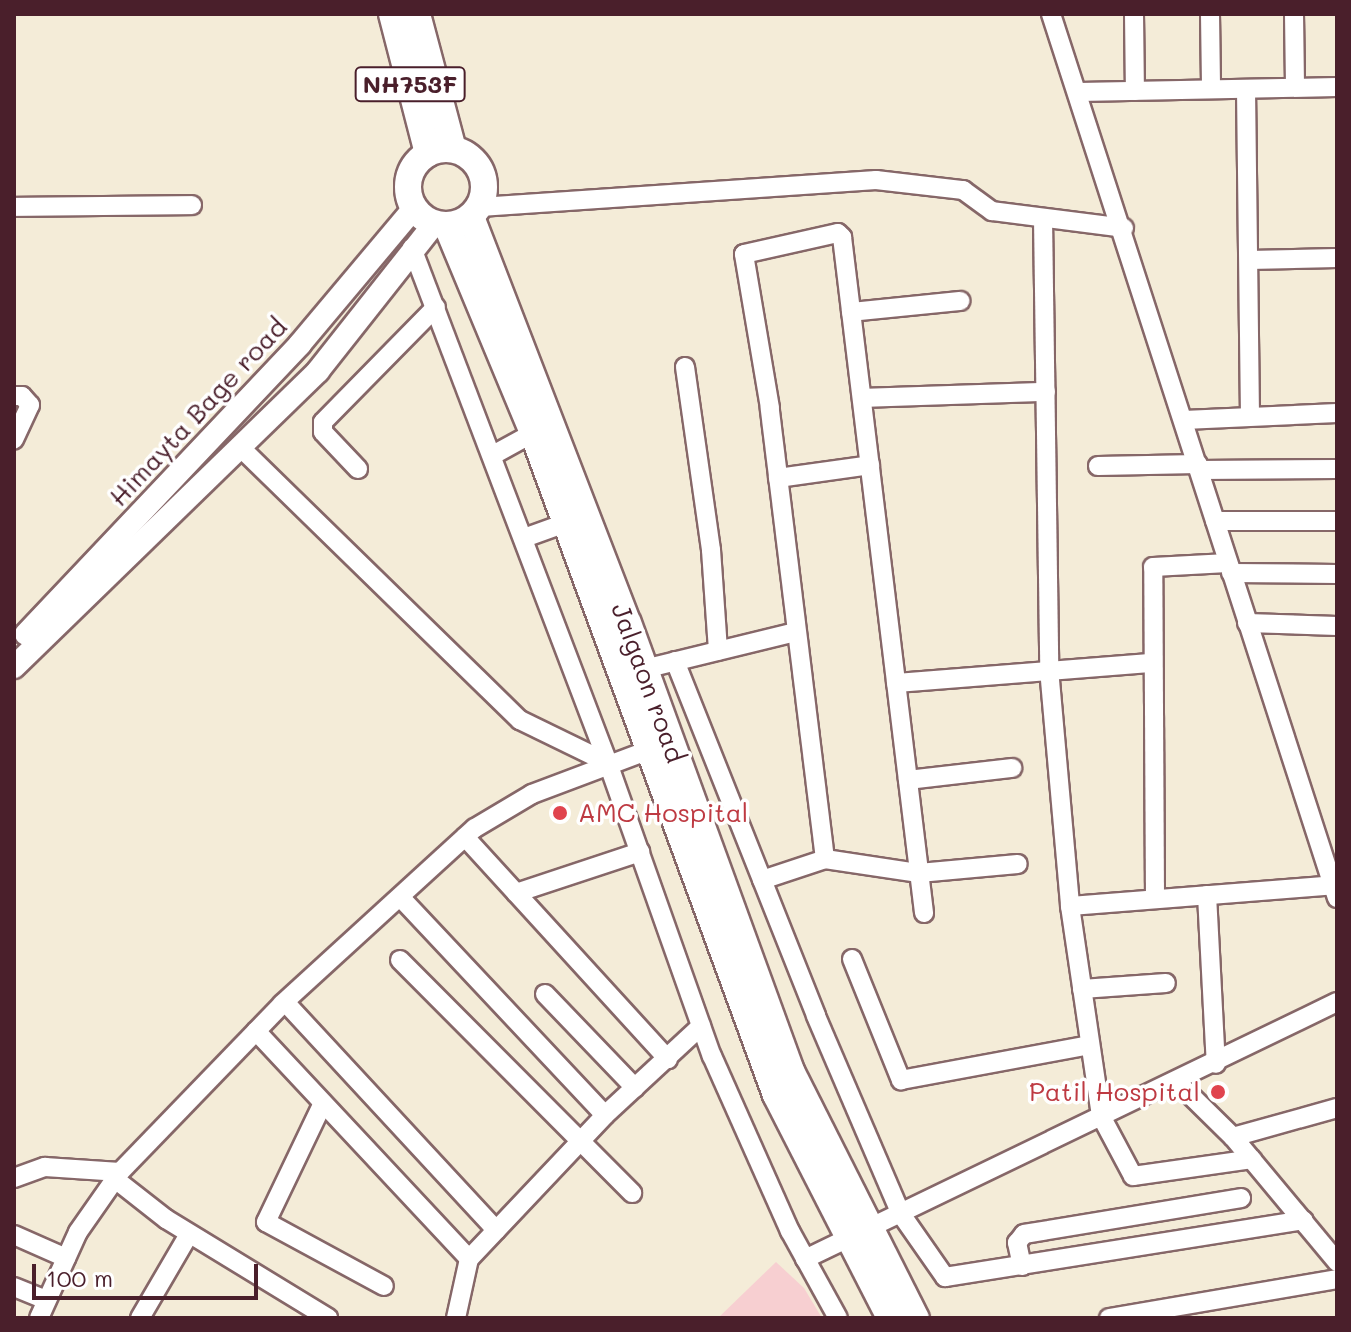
<!DOCTYPE html>
<style>
body{margin:0}
#map{position:relative;width:1351px;height:1332px;overflow:hidden;background:#f4ecd8;font-family:Mali,sans-serif}
div>[style]{position:absolute}
.built>*{inset:0;background:#f7cfd1}
.roads{filter:drop-shadow(2px 0 #866768) drop-shadow(-2px 0 #866768) drop-shadow(0 2px #866768) drop-shadow(0 -2px #866768)}
.minor>*{height:18px;margin:-9px;padding:0 9px;transform-origin:9px;border-radius:9px;background:#fff}
.major>*{height:22px;margin:-11px;padding:0 11px;transform-origin:11px;border-radius:11px;background:#fff}
.highway>*{height:26px;margin:-13px;padding:0 13px;transform-origin:13px;border-radius:13px;background:#fff}
.highway>.ring{margin:-13px;padding:0;box-sizing:content-box;background:none;border:26px solid #fff;border-radius:50%}
.dots>*{width:22px;height:22px;translate:-50% -50%;box-sizing:border-box;border:4px solid #fff;border-radius:50%}
span{translate:-50% -50%;white-space:nowrap;text-align:center;line-height:1.15;-webkit-text-stroke:7px #fff;paint-order:stroke}
.shield-label span{padding:2px 6px;background:#fff;border:2px solid;border-radius:6px;-webkit-text-stroke-width:0}
.shield-label{font-size:24px;color:#4a1f2b;font-weight:700}
.street-label{font-size:26px;color:#4a1f2b}
.health-label{font-size:26px;color:#be3a42}
.left{translate:0 -50%;text-align:left}
.right{translate:-100% -50%;text-align:right}
.frame{position:absolute;inset:0;border:16px solid #4a1f2b;pointer-events:none}
.scale{position:absolute;left:32px;top:1264px;width:226px;height:36px;box-sizing:border-box;border:4px solid #4a1f2b;border-top:0;padding-left:10px;font-size:24px;line-height:28px;white-space:nowrap;color:#4a1f2b;-webkit-text-stroke:6px #fff;paint-order:stroke}
</style>
<div id="map">
<div class="built">
<i style="clip-path:polygon(776px 1262px,804px 1288px,822px 1318px,718px 1318px)"></i>
</div>
<div class="roads">
<div class="minor">
<i style="left:1051px;top:14px;width:929px;rotate:72.07deg"></i>
<i style="left:1134px;top:14px;width:77px;rotate:89.3deg"></i>
<i style="left:1210px;top:14px;width:75px;rotate:89.2deg"></i>
<i style="left:1294px;top:14px;width:73px;rotate:89.2deg"></i>
<i style="left:1246px;top:89px;width:326px;rotate:89.3deg"></i>
<i style="left:1079px;top:92px;width:258px;rotate:-1.1deg"></i>
<i style="left:14px;top:207px;width:178px;rotate:-0.6deg"></i>
<i style="left:480px;top:207px;width:397px;rotate:-3.9deg"></i>
<i style="left:876px;top:180px;width:88px;rotate:6.6deg"></i>
<i style="left:963px;top:190px;width:36px;rotate:36deg"></i>
<i style="left:992px;top:211px;width:133px;rotate:7.3deg"></i>
<i style="left:1043px;top:218px;width:451px;rotate:89.2deg"></i>
<i style="left:1049px;top:669px;width:238px;rotate:84.9deg"></i>
<i style="left:1070px;top:906px;width:212px;rotate:81.6deg"></i>
<i style="left:1101px;top:1116px;width:68px;rotate:61.9deg"></i>
<i style="left:1133px;top:1176px;width:120px;rotate:-8.1deg"></i>
<i style="left:412px;top:248px;width:551px;rotate:69.16deg"></i>
<i style="left:608px;top:763px;width:311px;rotate:70.5deg"></i>
<i style="left:712px;top:1056px;width:192px;rotate:66deg"></i>
<i style="left:790px;top:1231px;width:99px;rotate:61.1deg"></i>
<i style="left:1249px;top:260px;width:88px;rotate:-1.3deg"></i>
<i style="left:851px;top:312px;width:110px;rotate:-5.8deg"></i>
<i style="left:685px;top:367px;width:185px;rotate:81.9deg"></i>
<i style="left:711px;top:550px;width:101px;rotate:86deg"></i>
<i style="left:14px;top:396px;width:8px"></i>
<i style="left:22px;top:396px;width:12px;rotate:48deg"></i>
<i style="left:30px;top:405px;width:38px;rotate:115deg"></i>
<i style="left:862px;top:398px;width:184px;rotate:-1.9deg"></i>
<i style="left:1184px;top:420px;width:153px;rotate:-2.6deg"></i>
<i style="left:240px;top:447px;width:391px;rotate:44.3deg"></i>
<i style="left:520px;top:720px;width:98px;rotate:26deg"></i>
<i style="left:493px;top:455px;width:46px;rotate:-28.8deg"></i>
<i style="left:1098px;top:466px;width:100px;rotate:-1.1deg"></i>
<i style="left:358px;top:469px;width:51px;rotate:-133.4deg"></i>
<i style="left:323px;top:432px;width:10px;rotate:-90deg"></i>
<i style="left:323px;top:422px;width:161px;rotate:-45.5deg"></i>
<i style="left:1199px;top:470px;width:138px;rotate:-0.4deg"></i>
<i style="left:778px;top:478px;width:93px;rotate:-8deg"></i>
<i style="left:1215px;top:521px;width:122px"></i>
<i style="left:524px;top:538px;width:45px;rotate:-19.7deg"></i>
<i style="left:1231px;top:573px;width:106px;rotate:0.5deg"></i>
<i style="left:1247px;top:623px;width:90px;rotate:1.9deg"></i>
<i style="left:675px;top:661px;width:382px;rotate:68.3deg"></i>
<i style="left:816px;top:1016px;width:215px;rotate:66.8deg"></i>
<i style="left:901px;top:1214px;width:77px;rotate:55.1deg"></i>
<i style="left:945px;top:1277px;width:363px;rotate:-9deg"></i>
<i style="left:644px;top:669px;width:156px;rotate:-13.7deg"></i>
<i style="left:896px;top:683px;width:255px;rotate:-4.5deg"></i>
<i style="left:908px;top:780px;width:105px;rotate:-6.6deg"></i>
<i style="left:465px;top:837px;width:301px;rotate:47.6deg"></i>
<i style="left:825px;top:859px;width:454px;rotate:-97deg"></i>
<i style="left:770px;top:408px;width:156px;rotate:-99.6deg"></i>
<i style="left:744px;top:254px;width:96px;rotate:-12.6deg"></i>
<i style="left:838px;top:233px;width:6px;rotate:45deg"></i>
<i style="left:842px;top:237px;width:681px;rotate:83.08deg"></i>
<i style="left:762px;top:880px;width:66px;rotate:-18.4deg"></i>
<i style="left:825px;top:859px;width:95px;rotate:8.5deg"></i>
<i style="left:919px;top:873px;width:99px;rotate:-5.2deg"></i>
<i style="left:516px;top:893px;width:131px;rotate:-18.3deg"></i>
<i style="left:1207px;top:895px;width:169px;rotate:87deg"></i>
<i style="left:402px;top:899px;width:296px;rotate:46.8deg"></i>
<i style="left:1155px;top:899px;width:332px;rotate:-90.3deg"></i>
<i style="left:1153px;top:567px;width:75px;rotate:-3.1deg"></i>
<i style="left:1070px;top:906px;width:268px;rotate:-4.5deg"></i>
<i style="left:852px;top:959px;width:131px;rotate:68deg"></i>
<i style="left:901px;top:1080px;width:192px;rotate:-10.5deg"></i>
<i style="left:400px;top:960px;width:329px;rotate:45.1deg"></i>
<i style="left:1082px;top:989px;width:84px;rotate:-4.1deg"></i>
<i style="left:545px;top:994px;width:130px;rotate:46.2deg"></i>
<i style="left:285px;top:1002px;width:311px;rotate:47.2deg"></i>
<i style="left:256px;top:1031px;width:312px;rotate:46.9deg"></i>
<i style="left:1178px;top:1083px;width:77px;rotate:44.5deg"></i>
<i style="left:1233px;top:1137px;width:163px;rotate:50.2deg"></i>
<i style="left:323px;top:1103px;width:132px;rotate:115.6deg"></i>
<i style="left:266px;top:1222px;width:134px;rotate:28.5deg"></i>
<i style="left:1233px;top:1137px;width:108px;rotate:-15.6deg"></i>
<i style="left:14px;top:1178px;width:33px;rotate:-20deg"></i>
<i style="left:45px;top:1167px;width:75px;rotate:3.8deg"></i>
<i style="left:115px;top:1179px;width:65px;rotate:38.1deg"></i>
<i style="left:166px;top:1219px;width:190px;rotate:31.4deg"></i>
<i style="left:14px;top:1235px;width:57px;rotate:23.9deg"></i>
<i style="left:805px;top:1259px;width:591px;rotate:-25.78deg"></i>
<i style="left:1022px;top:1266px;width:24px;rotate:-102deg"></i>
<i style="left:1017px;top:1243px;width:11px;rotate:-52deg"></i>
<i style="left:1024px;top:1234px;width:220px;rotate:-9.4deg"></i>
<i style="left:14px;top:1287px;width:35px;rotate:22deg"></i>
<i style="left:39px;top:1318px;width:94px;rotate:-65.6deg"></i>
<i style="left:78px;top:1232px;width:73px;rotate:-55deg"></i>
<i style="left:120px;top:1172px;width:233px;rotate:-46deg"></i>
<i style="left:282px;top:1004px;width:261px;rotate:-42.4deg"></i>
<i style="left:475px;top:828px;width:66px;rotate:-30.8deg"></i>
<i style="left:532px;top:794px;width:125px;rotate:-20.6deg"></i>
<i style="left:140px;top:1318px;width:97px;rotate:-59.7deg"></i>
<i style="left:456px;top:1318px;width:60px;rotate:-77.6deg"></i>
<i style="left:469px;top:1259px;width:198px;rotate:-46.6deg"></i>
<i style="left:605px;top:1115px;width:131px;rotate:-42.8deg"></i>
<i style="left:1109px;top:1318px;width:231px;rotate:-9.7deg"></i>
</div>
<div class="major">
<i style="left:26px;top:634px;width:399px;rotate:-46.6deg"></i>
<i style="left:300px;top:344px;width:177px;rotate:-50deg"></i>
<i style="left:14px;top:667px;width:424px;rotate:-44.2deg"></i>
<i style="left:318px;top:371px;width:187px;rotate:-51.7deg"></i>
</div>
<div class="highway">
<i style="left:392px;top:14px;width:144px;rotate:75.5deg"></i>
<i style="left:417px;top:14px;width:140px;rotate:75.1deg"></i>
<i class="ring" style="left:408px;top:149px;width:50px;height:50px"></i>
<i style="left:471px;top:217px;width:435px;rotate:68.9deg"></i>
<i style="left:628px;top:623px;width:477px;rotate:70deg"></i>
<i style="left:791px;top:1071px;width:277px;rotate:63.2deg"></i>
<i style="left:447px;top:226px;width:224px;rotate:67.4deg"></i>
<i style="left:533px;top:433px;width:705px;rotate:69.84deg"></i>
<i style="left:776px;top:1095px;width:250px;rotate:62.9deg"></i>
</div>
</div>
<div class="dots">
<i style="left:560px;top:813px;background:#e0444e"></i>
<i style="left:1218px;top:1092px;background:#e0444e"></i>
</div>
<div class="shield-label">
<span style="left:410px;top:84px">NH753F</span>
</div>
<div class="street-label">
<span style="left:198px;top:412px;rotate:-47deg">Himayta Bage road</span>
<span style="left:648px;top:683px;rotate:70deg">Jalgaon road</span>
</div>
<div class="health-label">
<span class="left" style="left:578px;top:813px">AMC Hospital</span>
<span class="right" style="left:1200px;top:1092px">Patil Hospital</span>
</div>
<div class="frame"></div>
<div class="scale">100 m</div>
</div>
